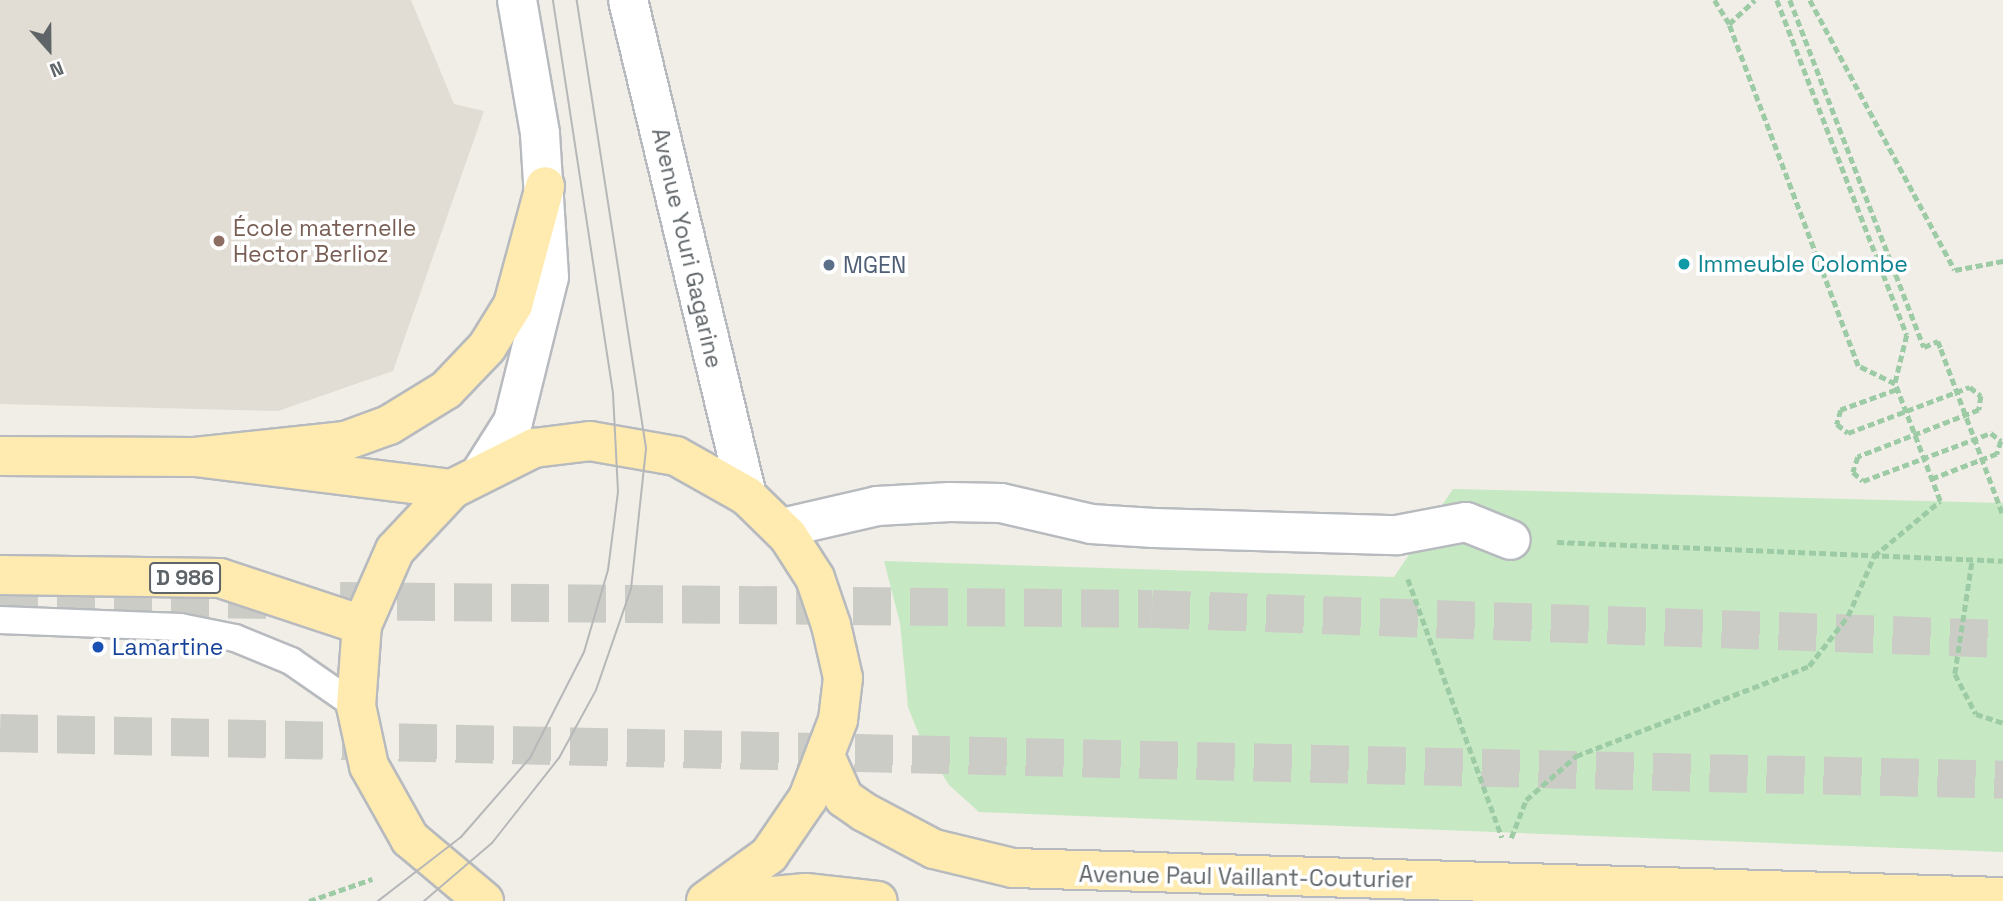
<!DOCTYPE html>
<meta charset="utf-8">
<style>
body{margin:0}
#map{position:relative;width:2003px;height:901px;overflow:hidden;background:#f1eee7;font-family:"Space Grotesk",sans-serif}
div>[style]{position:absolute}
.education>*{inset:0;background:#e1ddd5}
.green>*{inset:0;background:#c6e9c3}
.motorway-tunnel>*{height:38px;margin-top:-19px;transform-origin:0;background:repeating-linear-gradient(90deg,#ccccc7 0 38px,transparent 0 57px)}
.path>*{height:4.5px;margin-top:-2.25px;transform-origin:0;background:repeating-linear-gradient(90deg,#9ccba5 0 7px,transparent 0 10.5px)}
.roads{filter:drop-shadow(2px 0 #b7babe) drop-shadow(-2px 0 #b7babe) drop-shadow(0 2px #b7babe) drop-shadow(0 -2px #b7babe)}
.service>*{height:26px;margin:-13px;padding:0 13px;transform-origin:13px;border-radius:13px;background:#fff}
.minor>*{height:38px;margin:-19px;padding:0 19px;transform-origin:19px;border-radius:19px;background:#fff}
.primary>*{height:38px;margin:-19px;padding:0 19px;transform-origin:19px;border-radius:19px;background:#ffebaf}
.tram>*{height:2px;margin:-1px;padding:0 1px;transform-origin:1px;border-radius:1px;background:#b6b7b8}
.path-bridge>*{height:4.5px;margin-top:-2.25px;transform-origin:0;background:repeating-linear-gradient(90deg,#9ccba5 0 7px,transparent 0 10.5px)}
.dots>*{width:19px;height:19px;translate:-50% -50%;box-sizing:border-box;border:4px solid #fff;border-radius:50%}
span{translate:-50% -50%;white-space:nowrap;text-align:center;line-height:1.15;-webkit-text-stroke:7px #fff;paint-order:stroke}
.shield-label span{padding:2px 5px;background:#fff;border:2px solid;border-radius:5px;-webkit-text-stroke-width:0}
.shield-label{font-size:21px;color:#5e6468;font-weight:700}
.education-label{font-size:23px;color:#785e54}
.left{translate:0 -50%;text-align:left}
.street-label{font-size:23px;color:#5e6468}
.culture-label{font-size:23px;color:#0d838f}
.service-label{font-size:23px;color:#4e5e75}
.transit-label{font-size:23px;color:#164399}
.north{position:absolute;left:14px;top:14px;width:70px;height:70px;-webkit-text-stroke:5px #fff;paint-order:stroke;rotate:159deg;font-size:19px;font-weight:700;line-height:28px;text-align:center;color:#5e6468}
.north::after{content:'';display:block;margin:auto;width:24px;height:32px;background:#5e6468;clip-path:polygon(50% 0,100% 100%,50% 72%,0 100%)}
</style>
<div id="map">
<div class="education">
<i style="clip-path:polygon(0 0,411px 0,454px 104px,484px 111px,393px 371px,278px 411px,0 404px)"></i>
</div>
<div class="green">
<i style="clip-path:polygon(1453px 489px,2003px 503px,2003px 852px,979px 812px,949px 785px,921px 740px,908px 707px,900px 623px,884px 561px,1394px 577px)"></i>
</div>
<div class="motorway-tunnel">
<i style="left:0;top:597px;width:276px;rotate:0.6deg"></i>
<i style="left:340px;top:601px;width:812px;rotate:0.56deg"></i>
<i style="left:1152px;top:609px;width:852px;rotate:2.02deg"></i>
<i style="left:0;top:733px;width:2004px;rotate:1.34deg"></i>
</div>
<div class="path">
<i style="left:1777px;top:0;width:359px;rotate:68.8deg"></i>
<i style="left:1907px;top:335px;width:50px;rotate:103.8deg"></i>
<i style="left:1790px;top:0;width:372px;rotate:68.9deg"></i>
<i style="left:1924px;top:347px;width:15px;rotate:-23deg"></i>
<i style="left:1938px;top:341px;width:9px;rotate:69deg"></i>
<i style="left:1810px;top:0;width:306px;rotate:61.8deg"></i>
<i style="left:1955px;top:270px;width:49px;rotate:-10.6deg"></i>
<i style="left:1729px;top:24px;width:35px;rotate:-43deg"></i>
<i style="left:1896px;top:390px;width:59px;rotate:160deg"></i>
<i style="left:1841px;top:410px;width:15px;rotate:106deg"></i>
<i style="left:1837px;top:424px;width:14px;rotate:39deg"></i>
<i style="left:1848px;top:433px;width:130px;rotate:-20.7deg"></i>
<i style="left:1970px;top:387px;width:14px;rotate:39deg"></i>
<i style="left:1981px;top:396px;width:14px;rotate:98deg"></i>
<i style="left:1979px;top:410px;width:130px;rotate:158.8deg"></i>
<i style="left:1858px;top:457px;width:16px;rotate:108deg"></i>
<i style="left:1853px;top:472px;width:13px;rotate:42deg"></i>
<i style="left:1863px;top:481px;width:137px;rotate:-20.6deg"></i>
<i style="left:1991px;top:433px;width:13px;rotate:39deg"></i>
<i style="left:2001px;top:441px;width:14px;rotate:107deg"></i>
<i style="left:1997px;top:454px;width:70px;rotate:159deg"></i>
<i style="left:1557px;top:542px;width:446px;rotate:2.4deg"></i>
<i style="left:1972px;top:563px;width:112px;rotate:98.7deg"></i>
<i style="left:1955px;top:674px;width:45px;rotate:62.3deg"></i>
<i style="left:1976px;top:714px;width:28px;rotate:18deg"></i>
<i style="left:1408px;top:579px;width:275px;rotate:70deg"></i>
<i style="left:1511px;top:838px;width:41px;rotate:-68.5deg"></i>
<i style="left:1526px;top:800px;width:67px;rotate:-41.3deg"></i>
<i style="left:1576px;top:756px;width:250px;rotate:-21.1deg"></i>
<i style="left:1809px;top:666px;width:63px;rotate:-52deg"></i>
<i style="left:1848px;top:616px;width:65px;rotate:-66.6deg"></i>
<i style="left:1874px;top:556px;width:86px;rotate:-39.8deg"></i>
<i style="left:1940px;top:501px;width:125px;rotate:-111deg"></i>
<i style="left:1895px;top:384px;width:41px;rotate:-154.1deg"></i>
<i style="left:1858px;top:366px;width:366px;rotate:-110.7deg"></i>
<i style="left:1729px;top:24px;width:28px;rotate:-122deg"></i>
<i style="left:309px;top:901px;width:67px;rotate:-19.2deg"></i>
</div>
<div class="roads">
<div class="service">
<i style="left:0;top:620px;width:180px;rotate:2.2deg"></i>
<i style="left:180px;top:627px;width:56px;rotate:11.3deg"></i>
<i style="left:235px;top:638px;width:61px;rotate:22.3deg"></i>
<i style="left:291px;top:661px;width:79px;rotate:34.7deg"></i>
</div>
<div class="minor">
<i style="left:628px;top:0;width:510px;rotate:76.51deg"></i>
<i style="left:482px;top:471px;width:58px;rotate:-57.7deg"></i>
<i style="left:513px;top:422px;width:149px;rotate:-76.1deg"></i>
<i style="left:549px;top:277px;width:144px;rotate:-93.6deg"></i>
<i style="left:540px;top:133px;width:135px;rotate:-99.8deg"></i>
<i style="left:782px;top:528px;width:98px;rotate:-13deg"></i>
<i style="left:877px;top:506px;width:73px;rotate:-3.1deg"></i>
<i style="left:950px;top:502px;width:51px;rotate:1.1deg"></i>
<i style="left:1001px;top:503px;width:92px;rotate:13.1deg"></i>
<i style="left:1091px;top:524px;width:63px;rotate:3.6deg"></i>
<i style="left:1154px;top:528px;width:243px;rotate:1.7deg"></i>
<i style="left:1397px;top:535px;width:70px;rotate:-10.7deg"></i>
<i style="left:1466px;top:522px;width:48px;rotate:21.8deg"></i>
</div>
<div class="primary">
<i style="left:0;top:456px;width:195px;rotate:0.3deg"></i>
<i style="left:195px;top:457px;width:259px;rotate:7.1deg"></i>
<i style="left:195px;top:457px;width:151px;rotate:-6.1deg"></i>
<i style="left:345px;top:441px;width:47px;rotate:-20deg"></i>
<i style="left:389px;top:425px;width:67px;rotate:-31.6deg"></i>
<i style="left:446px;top:390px;width:59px;rotate:-46.4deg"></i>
<i style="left:487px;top:347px;width:49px;rotate:-58.2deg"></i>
<i style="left:513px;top:305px;width:123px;rotate:-74.9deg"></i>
<i style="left:0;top:575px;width:220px;rotate:0.8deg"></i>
<i style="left:220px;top:578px;width:150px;rotate:18.3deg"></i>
<i style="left:826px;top:758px;width:44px;rotate:65.8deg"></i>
<i style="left:844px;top:798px;width:24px;rotate:35deg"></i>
<i style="left:864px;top:812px;width:79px;rotate:27.9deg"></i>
<i style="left:934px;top:849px;width:81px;rotate:13.5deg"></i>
<i style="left:1013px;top:868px;width:990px;rotate:1.68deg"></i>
<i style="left:484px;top:901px;width:97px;rotate:-140deg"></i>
<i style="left:410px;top:839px;width:84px;rotate:-119.3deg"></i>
<i style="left:369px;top:766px;width:61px;rotate:-102.2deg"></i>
<i style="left:356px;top:706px;width:81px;rotate:-85.8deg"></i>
<i style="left:362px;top:625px;width:82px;rotate:-66.3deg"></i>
<i style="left:395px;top:550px;width:83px;rotate:-46.9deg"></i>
<i style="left:452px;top:489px;width:92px;rotate:-26.6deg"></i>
<i style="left:534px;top:448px;width:56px;rotate:-7.1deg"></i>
<i style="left:590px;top:441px;width:87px;rotate:9.9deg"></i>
<i style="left:676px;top:456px;width:81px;rotate:29.4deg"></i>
<i style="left:747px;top:496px;width:57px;rotate:44.3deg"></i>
<i style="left:788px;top:536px;width:50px;rotate:57.3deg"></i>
<i style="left:815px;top:578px;width:50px;rotate:71.2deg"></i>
<i style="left:831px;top:625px;width:54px;rotate:77.2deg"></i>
<i style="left:843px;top:678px;width:42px;rotate:96.8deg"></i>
<i style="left:838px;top:720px;width:84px;rotate:111deg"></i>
<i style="left:808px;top:798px;width:69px;rotate:124.4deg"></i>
<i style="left:769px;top:855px;width:78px;rotate:143.9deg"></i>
<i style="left:718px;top:901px;width:88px;rotate:-5.2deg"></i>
<i style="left:806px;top:893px;width:72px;rotate:6.3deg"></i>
</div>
</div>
<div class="tram">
<i style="left:378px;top:901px;width:105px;rotate:-37.6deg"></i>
<i style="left:461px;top:837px;width:105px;rotate:-48.9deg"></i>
<i style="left:530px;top:758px;width:119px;rotate:-63deg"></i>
<i style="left:584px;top:652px;width:85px;rotate:-73.7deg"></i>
<i style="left:608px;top:570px;width:79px;rotate:-82.7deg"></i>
<i style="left:618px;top:492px;width:99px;rotate:-92.9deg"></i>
<i style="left:613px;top:393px;width:398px;rotate:-98.7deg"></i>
<i style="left:424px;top:901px;width:89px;rotate:-40.5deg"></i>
<i style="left:492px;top:843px;width:108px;rotate:-51.8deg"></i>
<i style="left:559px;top:758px;width:77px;rotate:-61.4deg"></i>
<i style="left:596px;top:690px;width:107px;rotate:-70.9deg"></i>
<i style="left:631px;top:589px;width:142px;rotate:-83.9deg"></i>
<i style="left:646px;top:448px;width:453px;rotate:-98.8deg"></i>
</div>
<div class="path-bridge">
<i style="left:1941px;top:349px;width:177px;rotate:69.5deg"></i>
</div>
<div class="dots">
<i style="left:219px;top:241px;background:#8d6e63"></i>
<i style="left:1684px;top:264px;background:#0f9aa8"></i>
<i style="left:829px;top:265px;background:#5c6f8a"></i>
<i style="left:98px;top:647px;background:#1a4fb4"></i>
</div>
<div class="shield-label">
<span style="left:185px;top:578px">D 986</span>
</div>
<div class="education-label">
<span class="left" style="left:233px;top:241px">École maternelle<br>Hector Berlioz</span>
</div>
<div class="street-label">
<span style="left:687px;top:248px;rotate:77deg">Avenue Youri Gagarine</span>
<span style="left:1246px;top:877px;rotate:1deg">Avenue Paul Vaillant-Couturier</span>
</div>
<div class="culture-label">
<span class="left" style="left:1698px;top:264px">Immeuble Colombe</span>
</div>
<div class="service-label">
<span class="left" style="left:843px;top:265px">MGEN</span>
</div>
<div class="transit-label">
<span class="left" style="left:112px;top:647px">Lamartine</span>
</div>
<div class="north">N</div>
</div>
